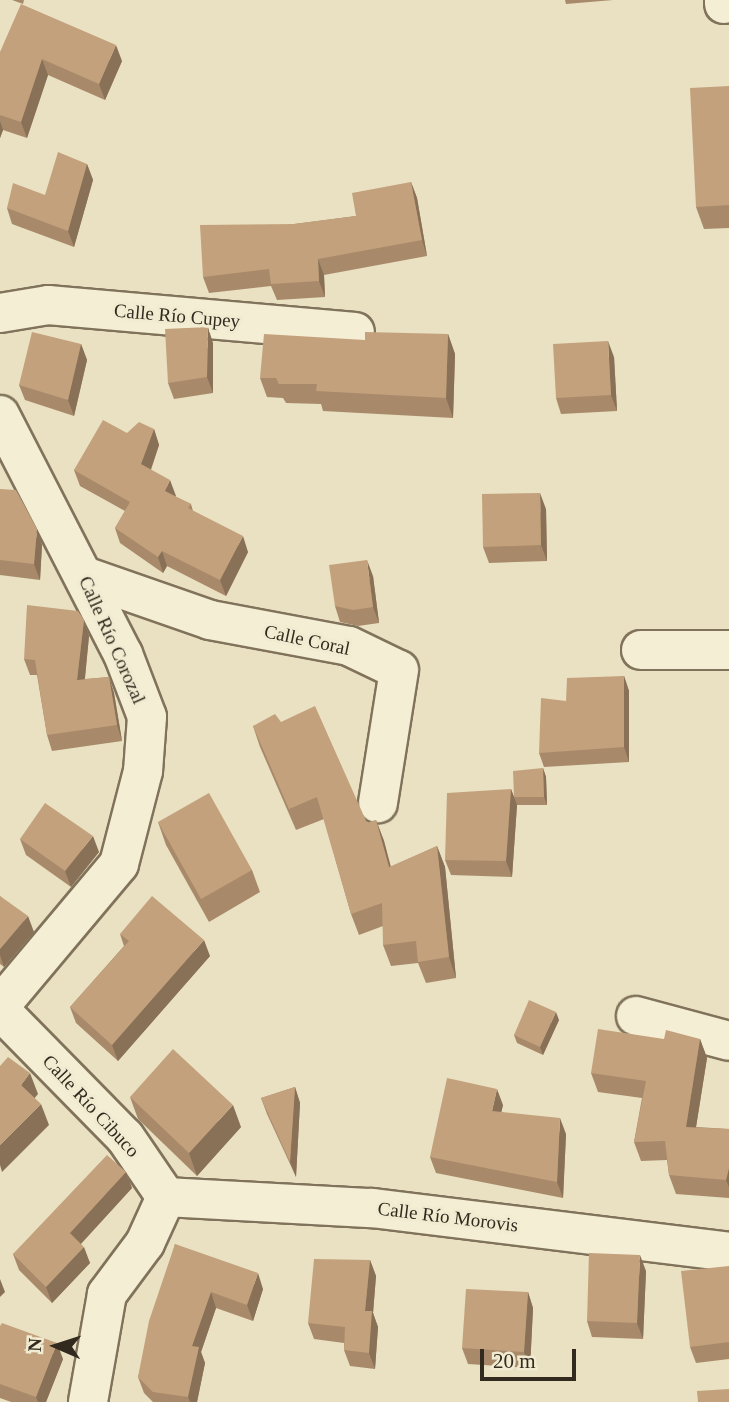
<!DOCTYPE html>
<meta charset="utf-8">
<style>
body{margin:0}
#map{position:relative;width:729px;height:1402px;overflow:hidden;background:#e9e1c2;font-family:"Times New Roman",serif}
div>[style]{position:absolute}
.roads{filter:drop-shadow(2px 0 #81735b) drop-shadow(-2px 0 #81735b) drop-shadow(0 2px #81735b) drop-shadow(0 -2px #81735b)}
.minor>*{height:38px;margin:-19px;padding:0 19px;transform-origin:19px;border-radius:19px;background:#f4eed5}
.wall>*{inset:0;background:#a88a6b}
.shaded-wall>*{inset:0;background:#887157}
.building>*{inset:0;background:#c3a17c}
span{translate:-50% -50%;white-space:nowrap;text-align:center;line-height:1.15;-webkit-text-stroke:6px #f1ebd1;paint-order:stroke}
.street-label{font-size:19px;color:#322a1e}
.north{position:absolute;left:21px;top:1311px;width:70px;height:70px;-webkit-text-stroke:5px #f1ebd1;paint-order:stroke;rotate:273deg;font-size:19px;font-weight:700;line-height:28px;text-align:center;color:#322a1e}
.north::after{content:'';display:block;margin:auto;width:24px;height:32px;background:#322a1e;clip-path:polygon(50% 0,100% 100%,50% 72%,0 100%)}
.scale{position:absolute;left:480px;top:1349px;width:96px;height:32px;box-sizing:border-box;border:4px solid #322a1e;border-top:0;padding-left:9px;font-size:21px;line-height:24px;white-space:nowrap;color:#322a1e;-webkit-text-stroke:5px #f1ebd1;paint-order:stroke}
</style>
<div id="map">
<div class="roads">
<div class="minor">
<i style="left:724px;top:0;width:4px;rotate:90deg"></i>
<i style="left:0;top:313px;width:49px;rotate:-9.5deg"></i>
<i style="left:48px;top:305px;width:308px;rotate:5deg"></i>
<i style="left:0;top:415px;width:269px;rotate:62.8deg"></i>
<i style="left:123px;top:654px;width:67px;rotate:69.1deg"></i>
<i style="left:147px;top:717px;width:54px;rotate:94.2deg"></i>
<i style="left:143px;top:771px;width:96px;rotate:104.5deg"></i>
<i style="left:119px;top:864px;width:185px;rotate:130deg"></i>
<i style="left:84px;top:576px;width:133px;rotate:19.2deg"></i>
<i style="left:210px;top:620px;width:141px;rotate:10.6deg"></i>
<i style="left:349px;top:646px;width:55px;rotate:25.6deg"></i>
<i style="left:399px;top:670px;width:135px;rotate:99deg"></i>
<i style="left:641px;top:650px;width:88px"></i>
<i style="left:0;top:1010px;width:178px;rotate:45.5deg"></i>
<i style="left:125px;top:1137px;width:73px;rotate:55.7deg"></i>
<i style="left:166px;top:1197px;width:51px;rotate:114.5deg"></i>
<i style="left:145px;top:1243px;width:64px;rotate:126.7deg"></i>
<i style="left:107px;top:1294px;width:110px;rotate:100deg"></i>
<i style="left:636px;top:1016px;width:96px;rotate:15deg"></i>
<i style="left:166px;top:1197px;width:206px;rotate:3.1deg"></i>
<i style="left:372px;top:1208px;width:360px;rotate:7deg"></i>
</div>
</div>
<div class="wall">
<i style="clip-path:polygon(12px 0,24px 0,23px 4px)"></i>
<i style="clip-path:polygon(565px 0,613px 0,566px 4px)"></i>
<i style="clip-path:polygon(0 52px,122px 61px,105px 100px,48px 75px,27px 138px,3px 130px,0 138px)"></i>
<i style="clip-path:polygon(729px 86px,729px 228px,704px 229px,696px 207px)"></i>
<i style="clip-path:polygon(87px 164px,93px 180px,74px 247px,12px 224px,7px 208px,45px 195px)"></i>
<i style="clip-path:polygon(411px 182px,417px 198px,427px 256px,324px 275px,325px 297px,277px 300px,271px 286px,209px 293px,203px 277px,294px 224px,356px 216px)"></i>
<i style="clip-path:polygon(448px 334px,455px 354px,453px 418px,323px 411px,321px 404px,286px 403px,283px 398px,267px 397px,260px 378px,365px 340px)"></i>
<i style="clip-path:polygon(213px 343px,213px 393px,174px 399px,168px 383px)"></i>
<i style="clip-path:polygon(81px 344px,87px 360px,74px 416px,25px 400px,19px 385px)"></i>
<i style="clip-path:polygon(614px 357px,617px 411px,561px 414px,556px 398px)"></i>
<i style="clip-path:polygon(154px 429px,159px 445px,151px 470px,176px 497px,191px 504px,193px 511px,248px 552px,226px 596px,167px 566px,163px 573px,120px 543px,115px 528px,125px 511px,80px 486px,74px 470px,127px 433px)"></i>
<i style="clip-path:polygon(0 489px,42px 545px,40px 580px,0 575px)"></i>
<i style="clip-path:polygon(546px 509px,547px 561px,489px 563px,483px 547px)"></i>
<i style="clip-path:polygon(373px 576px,379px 623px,358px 626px,340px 622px,335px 606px)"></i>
<i style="clip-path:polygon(84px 620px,89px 636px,85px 679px,109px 677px,114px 693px,122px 741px,52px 751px,47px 735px,37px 675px,30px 675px,24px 659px)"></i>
<i style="clip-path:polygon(624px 676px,629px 691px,629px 762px,544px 767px,539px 753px,566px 701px)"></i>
<i style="clip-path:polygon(281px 722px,367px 823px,376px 820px,384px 841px,391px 867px,437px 846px,445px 867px,456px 978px,426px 983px,418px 963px,391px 966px,383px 945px,383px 926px,359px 935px,351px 914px,324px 819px,296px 830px,260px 747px,253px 726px)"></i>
<i style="clip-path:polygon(543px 768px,546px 777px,547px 805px,517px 805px,512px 877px,451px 875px,445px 860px,511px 789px,514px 797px)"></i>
<i style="clip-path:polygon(158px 822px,252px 870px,260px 892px,209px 922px,166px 845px)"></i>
<i style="clip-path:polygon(20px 839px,99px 852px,71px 887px,26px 855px)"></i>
<i style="clip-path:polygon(0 896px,34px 932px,4px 967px,0 964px)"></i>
<i style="clip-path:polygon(120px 934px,210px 956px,118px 1061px,76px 1023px,70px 1007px,124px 946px)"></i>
<i style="clip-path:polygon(559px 1020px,543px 1055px,517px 1043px,514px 1035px)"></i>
<i style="clip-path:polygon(664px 1039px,700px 1039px,707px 1058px,696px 1127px,729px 1129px,729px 1198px,676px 1194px,669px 1175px,667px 1160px,641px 1161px,634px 1142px,642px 1098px,598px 1092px,591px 1073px)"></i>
<i style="clip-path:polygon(295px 1087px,300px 1103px,296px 1177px,267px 1114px,261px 1098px)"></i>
<i style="clip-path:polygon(130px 1097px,241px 1127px,197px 1176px,138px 1119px)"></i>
<i style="clip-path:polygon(503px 1105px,501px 1112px,566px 1134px,563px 1198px,436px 1173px,430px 1157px)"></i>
<i style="clip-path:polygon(126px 1172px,132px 1188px,81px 1244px,90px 1263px,52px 1303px,19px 1270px,13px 1254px)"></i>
<i style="clip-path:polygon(175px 1244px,263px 1289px,253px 1321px,216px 1308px,201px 1352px,205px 1363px,197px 1402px,153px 1402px,144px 1393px,138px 1377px)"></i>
<i style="clip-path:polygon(370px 1260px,376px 1276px,373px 1313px,378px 1327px,375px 1369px,350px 1366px,344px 1350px,344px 1343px,314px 1339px,308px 1323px)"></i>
<i style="clip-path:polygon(729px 1266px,729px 1359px,696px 1363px,690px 1347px)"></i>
<i style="clip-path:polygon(646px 1271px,643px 1339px,592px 1337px,587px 1321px)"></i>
<i style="clip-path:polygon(528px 1292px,533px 1308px,530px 1368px,468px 1364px,462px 1348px)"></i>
<i style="clip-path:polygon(0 1326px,63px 1359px,46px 1402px,11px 1402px,0 1398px)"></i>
</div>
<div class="shaded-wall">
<i style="clip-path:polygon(116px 45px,122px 61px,105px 100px,99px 84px)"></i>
<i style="clip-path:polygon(42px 59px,48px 75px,27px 138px,21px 122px)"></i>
<i style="clip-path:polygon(0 121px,3px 130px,0 138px)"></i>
<i style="clip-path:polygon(87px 164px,93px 180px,74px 247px,68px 231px)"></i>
<i style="clip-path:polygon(411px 182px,417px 198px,427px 256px,422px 240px)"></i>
<i style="clip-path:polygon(318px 259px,324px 275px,325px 297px,319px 281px)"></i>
<i style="clip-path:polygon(208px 327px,213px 343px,213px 393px,207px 377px)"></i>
<i style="clip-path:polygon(448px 334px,455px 354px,453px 418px,446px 398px)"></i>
<i style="clip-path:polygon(608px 341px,614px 357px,617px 411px,611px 395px)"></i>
<i style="clip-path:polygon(81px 344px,87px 360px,74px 416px,68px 400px)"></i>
<i style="clip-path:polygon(154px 429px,159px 445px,147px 480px,141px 464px)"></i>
<i style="clip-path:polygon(170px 480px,176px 496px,171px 507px,165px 491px)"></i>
<i style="clip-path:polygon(540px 493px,546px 509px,547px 561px,541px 545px)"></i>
<i style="clip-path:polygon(37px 529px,42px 545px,40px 580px,34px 564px)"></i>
<i style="clip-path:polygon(243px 536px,248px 552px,226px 596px,220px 580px)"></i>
<i style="clip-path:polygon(162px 551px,167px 566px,163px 573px,158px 557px)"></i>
<i style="clip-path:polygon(367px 560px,373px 576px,379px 623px,373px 607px)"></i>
<i style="clip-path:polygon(84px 620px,89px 636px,83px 696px,77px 680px)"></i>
<i style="clip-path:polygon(624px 676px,629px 691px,629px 762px,624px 747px)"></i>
<i style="clip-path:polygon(109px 677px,114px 693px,122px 741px,117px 725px)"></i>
<i style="clip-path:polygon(543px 768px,546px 777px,547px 805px,544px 797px)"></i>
<i style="clip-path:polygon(511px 789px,517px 805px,512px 877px,506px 861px)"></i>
<i style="clip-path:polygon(376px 820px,384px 841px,396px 888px,389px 867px)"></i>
<i style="clip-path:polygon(93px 836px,99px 852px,71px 887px,65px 871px)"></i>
<i style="clip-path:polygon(437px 846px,445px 867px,456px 978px,449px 957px)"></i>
<i style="clip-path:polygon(28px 916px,34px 932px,4px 967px,0 955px,0 949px)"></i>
<i style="clip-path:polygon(204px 940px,210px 956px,118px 1061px,112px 1045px)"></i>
<i style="clip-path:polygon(556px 1012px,559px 1020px,543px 1055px,540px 1047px)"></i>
<i style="clip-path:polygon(700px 1039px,707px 1058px,693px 1146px,686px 1127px)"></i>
<i style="clip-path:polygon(30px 1073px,38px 1094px,28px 1106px,21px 1085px)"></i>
<i style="clip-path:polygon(295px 1087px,300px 1103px,296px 1177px,290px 1162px)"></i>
<i style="clip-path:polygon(497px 1089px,503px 1105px,498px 1127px,492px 1111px)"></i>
<i style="clip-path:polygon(41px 1104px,49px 1125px,2px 1172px,0 1165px,0 1145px)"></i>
<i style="clip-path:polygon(233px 1105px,241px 1127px,197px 1176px,189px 1153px)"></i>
<i style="clip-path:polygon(560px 1118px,566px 1134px,563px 1198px,557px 1182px)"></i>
<i style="clip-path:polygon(729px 1168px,729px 1187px,726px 1180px)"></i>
<i style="clip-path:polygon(126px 1172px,132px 1188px,76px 1249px,70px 1233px)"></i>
<i style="clip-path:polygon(84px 1247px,90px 1263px,52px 1303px,46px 1287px)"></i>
<i style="clip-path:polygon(640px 1255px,646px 1271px,643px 1339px,637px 1323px)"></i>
<i style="clip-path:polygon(370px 1260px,376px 1276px,373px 1313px,378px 1327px,375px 1369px,369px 1353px,365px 1311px)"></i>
<i style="clip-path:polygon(258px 1273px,263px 1289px,253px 1321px,247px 1305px)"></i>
<i style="clip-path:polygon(0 1279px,5px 1292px,0 1297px)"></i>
<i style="clip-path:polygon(211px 1292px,216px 1308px,201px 1352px,205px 1363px,197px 1402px,190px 1402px,188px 1397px,192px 1346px)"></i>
<i style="clip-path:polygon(528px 1292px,533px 1308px,530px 1368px,524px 1352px)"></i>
<i style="clip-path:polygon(57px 1343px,63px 1359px,46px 1402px,38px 1402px,36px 1397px)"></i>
</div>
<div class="building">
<i style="clip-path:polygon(21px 4px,116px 45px,99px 84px,42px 59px,21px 122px,0 115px,0 52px)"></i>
<i style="clip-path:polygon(729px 86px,729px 205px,696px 207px,690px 88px)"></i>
<i style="clip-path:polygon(58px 152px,87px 164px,68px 231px,7px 208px,13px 183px,45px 195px)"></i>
<i style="clip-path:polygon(411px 182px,422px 240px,318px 259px,319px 281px,271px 284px,269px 269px,203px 277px,200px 225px,294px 224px,356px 216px,352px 193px)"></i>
<i style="clip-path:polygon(208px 327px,207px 377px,168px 383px,165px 329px)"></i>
<i style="clip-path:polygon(32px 332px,81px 344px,68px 400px,19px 385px)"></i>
<i style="clip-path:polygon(365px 332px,448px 334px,446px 398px,316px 391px,317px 384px,279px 384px,276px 378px,260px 378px,264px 334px,365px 340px)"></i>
<i style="clip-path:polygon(608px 341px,611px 395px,556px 398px,553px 344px)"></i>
<i style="clip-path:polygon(103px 420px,127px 433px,139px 422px,154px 429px,141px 464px,170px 480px,165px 491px,191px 504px,188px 508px,243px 536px,220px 580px,162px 551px,158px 557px,115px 528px,130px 502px,74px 470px)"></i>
<i style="clip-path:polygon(0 489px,16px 490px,37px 529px,34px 564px,0 560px)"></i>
<i style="clip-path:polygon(540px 493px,541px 545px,483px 547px,482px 494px)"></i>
<i style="clip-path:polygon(367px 560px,373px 607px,353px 610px,335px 606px,329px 565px)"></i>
<i style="clip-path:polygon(27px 605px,78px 611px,84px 620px,77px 680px,109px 677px,117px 725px,47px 735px,35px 660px,24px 659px)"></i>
<i style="clip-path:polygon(624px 676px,624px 747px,539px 753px,541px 698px,566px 701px,567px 678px)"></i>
<i style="clip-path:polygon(315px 706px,367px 823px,376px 820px,389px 867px,437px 846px,449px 957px,418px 962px,416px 941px,383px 945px,382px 903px,351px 914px,317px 797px,289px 809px,253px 726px,275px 714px,281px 722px)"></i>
<i style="clip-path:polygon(543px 768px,544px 797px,514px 797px,513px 771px)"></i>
<i style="clip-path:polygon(511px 789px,506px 861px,445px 860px,447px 793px)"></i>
<i style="clip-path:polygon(209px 793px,252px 870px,201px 899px,158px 822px)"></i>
<i style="clip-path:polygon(45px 803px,93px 836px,65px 871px,20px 839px)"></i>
<i style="clip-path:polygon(0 896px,28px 916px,0 949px)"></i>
<i style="clip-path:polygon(152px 896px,204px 940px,112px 1045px,70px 1007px,129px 941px,120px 934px)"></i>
<i style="clip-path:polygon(529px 1000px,556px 1012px,540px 1047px,514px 1035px)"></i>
<i style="clip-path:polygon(598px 1029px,664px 1039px,666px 1030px,700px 1039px,686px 1127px,729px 1129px,729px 1168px,726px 1180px,669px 1175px,665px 1141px,634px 1142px,646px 1081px,591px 1073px)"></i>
<i style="clip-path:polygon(173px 1049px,233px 1105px,189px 1153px,130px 1097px)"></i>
<i style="clip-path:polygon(8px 1057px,30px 1073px,21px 1085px,41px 1104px,0 1145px,0 1066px)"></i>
<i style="clip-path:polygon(447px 1078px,497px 1089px,492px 1111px,560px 1118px,557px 1182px,430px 1157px)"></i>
<i style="clip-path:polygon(295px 1087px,290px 1162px,261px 1098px)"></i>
<i style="clip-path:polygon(107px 1155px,126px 1172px,70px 1233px,84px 1247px,46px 1287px,13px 1254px)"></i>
<i style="clip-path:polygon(175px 1244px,258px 1273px,247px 1305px,211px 1292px,192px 1346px,199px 1347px,188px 1397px,153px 1392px,138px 1377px,149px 1321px)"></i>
<i style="clip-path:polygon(589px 1253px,640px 1255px,637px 1323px,587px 1321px)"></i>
<i style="clip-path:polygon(314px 1259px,370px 1260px,365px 1311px,372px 1311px,369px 1353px,344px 1350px,345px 1327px,308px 1323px)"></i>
<i style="clip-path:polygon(729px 1266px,729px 1342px,690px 1347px,681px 1271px)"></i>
<i style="clip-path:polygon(466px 1289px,528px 1292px,524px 1352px,462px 1348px)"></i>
<i style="clip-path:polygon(2px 1323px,57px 1343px,36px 1397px,0 1384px,0 1326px)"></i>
<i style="clip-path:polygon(729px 1389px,729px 1402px,698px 1402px,697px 1391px)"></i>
</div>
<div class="street-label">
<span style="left:177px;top:316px;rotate:5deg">Calle Río Cupey</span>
<span style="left:112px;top:640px;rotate:66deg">Calle Río Corozal</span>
<span style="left:307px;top:640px;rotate:12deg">Calle Coral</span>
<span style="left:91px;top:1106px;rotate:47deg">Calle Río Cibuco</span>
<span style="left:448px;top:1217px;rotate:7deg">Calle Río Morovis</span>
</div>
<div class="north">N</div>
<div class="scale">20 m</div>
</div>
